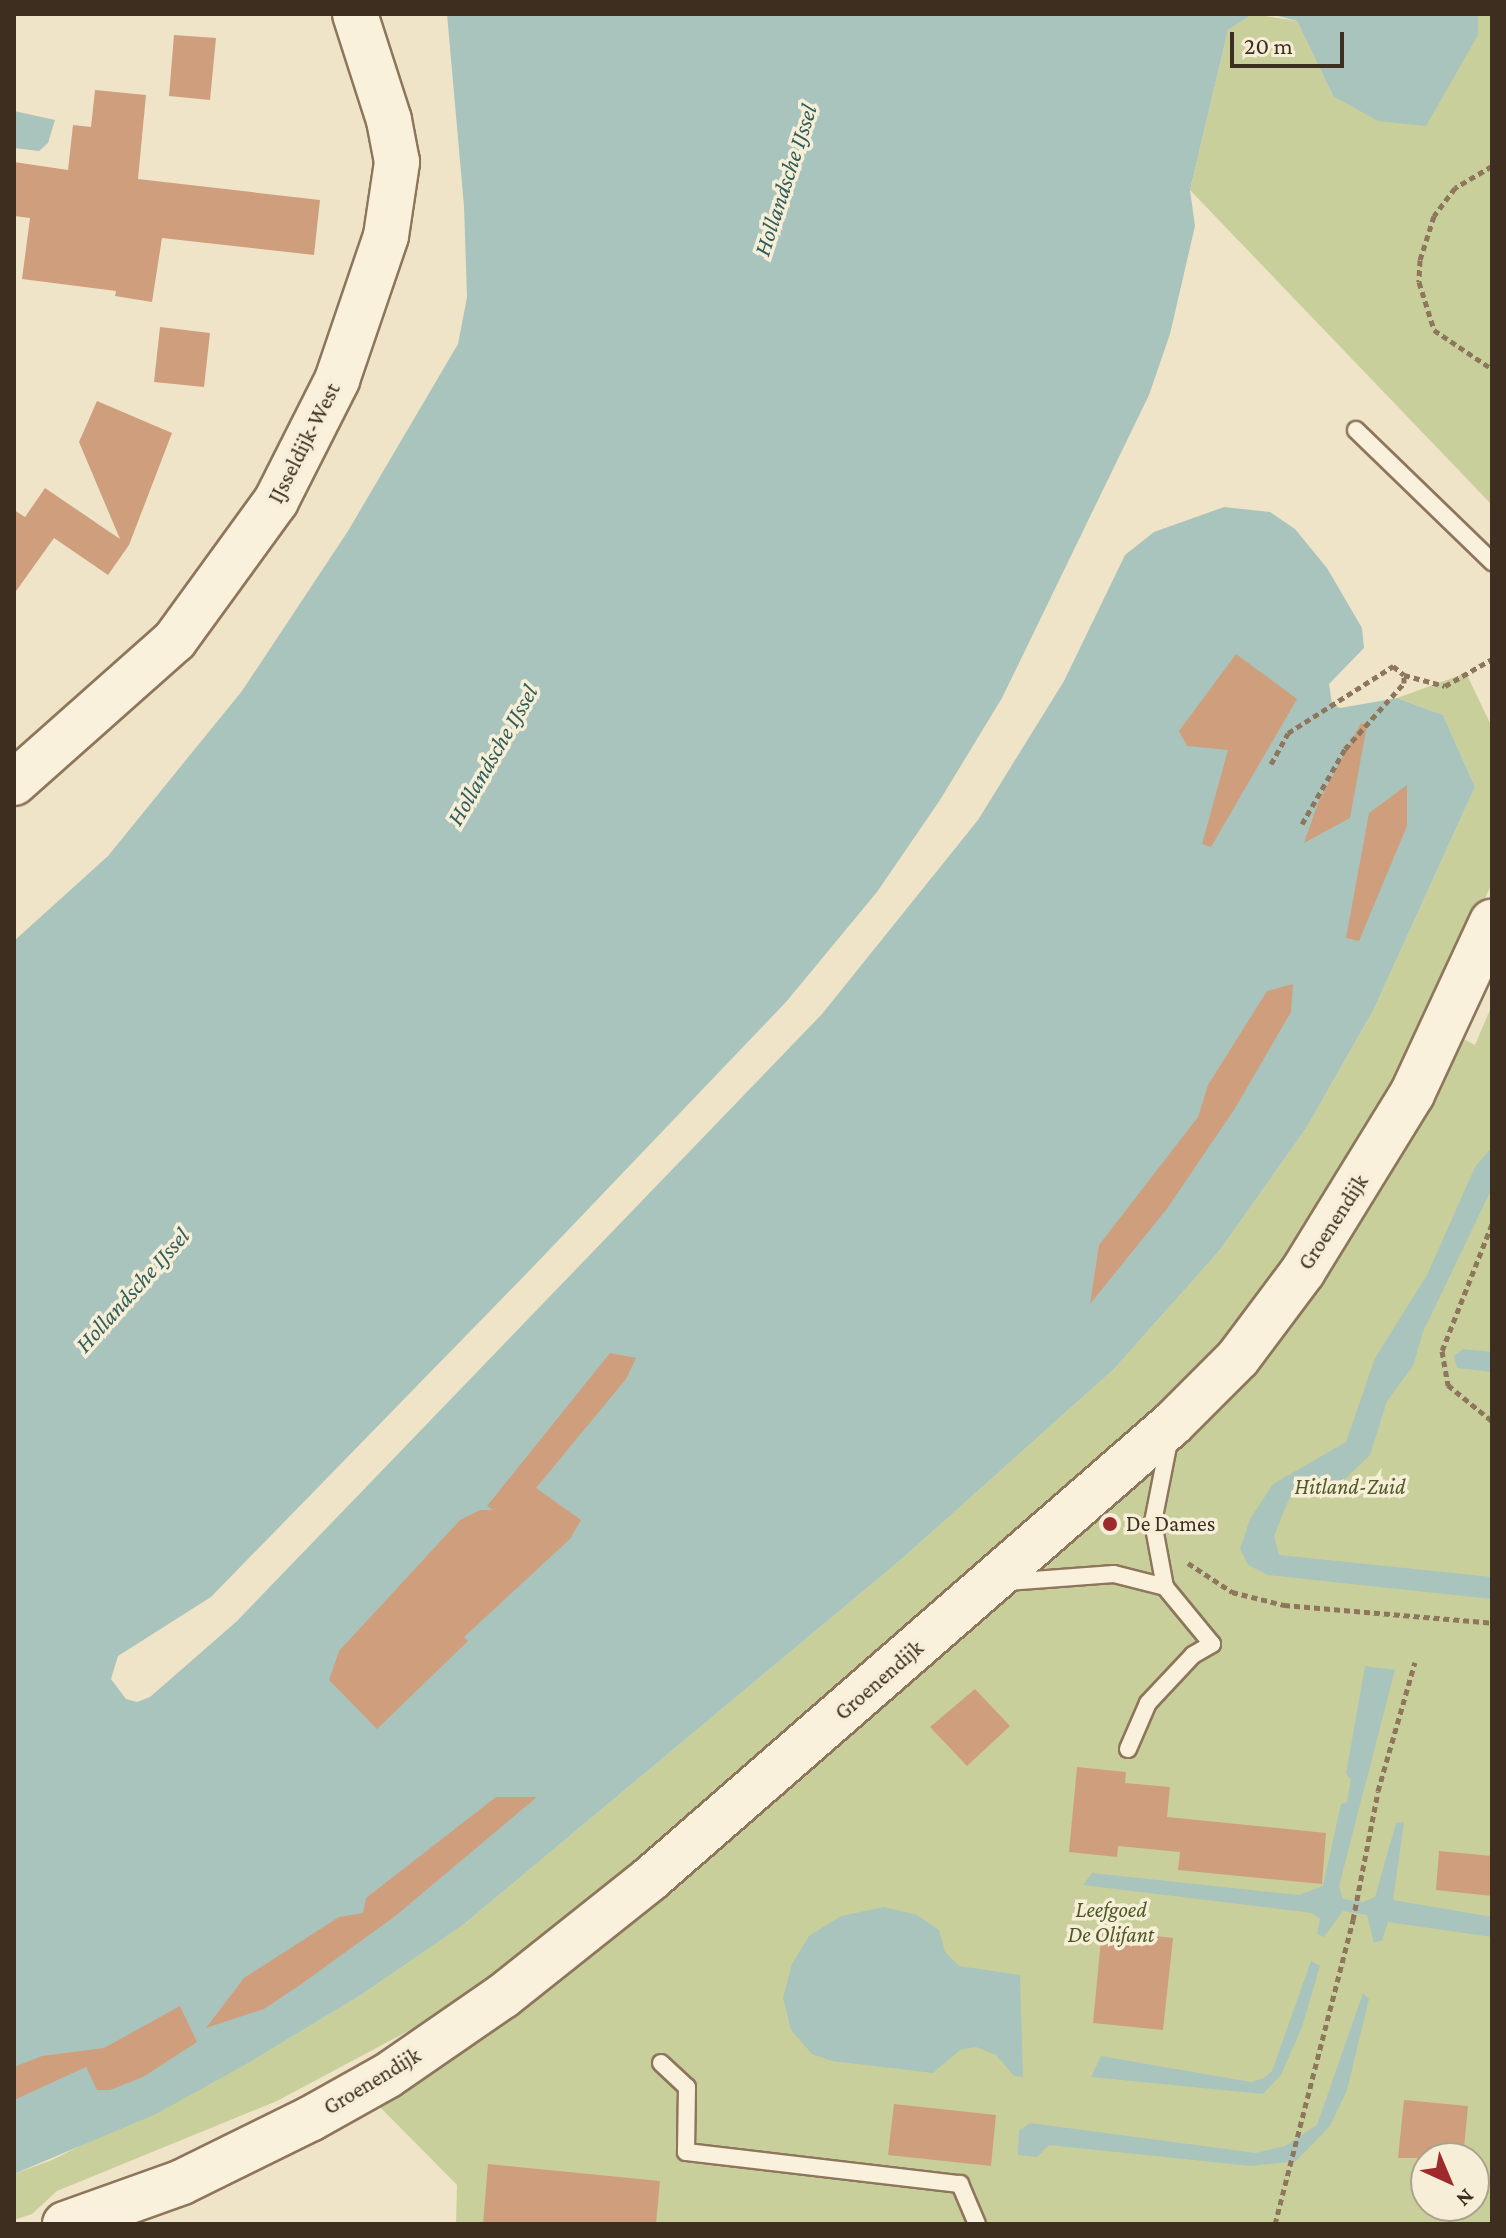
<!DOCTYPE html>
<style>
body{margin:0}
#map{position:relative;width:1506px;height:2238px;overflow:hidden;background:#f0e4c8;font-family:"Crimson Pro",serif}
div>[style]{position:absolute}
.green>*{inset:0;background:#c9cf9b}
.water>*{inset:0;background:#a9c4bc}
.building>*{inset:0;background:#cf9f7d}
.path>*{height:5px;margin-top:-2.5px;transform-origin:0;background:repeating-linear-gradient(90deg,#8d765c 0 6px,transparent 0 10px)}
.roads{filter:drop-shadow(2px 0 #8d765c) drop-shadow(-2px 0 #8d765c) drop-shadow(0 2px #8d765c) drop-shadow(0 -2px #8d765c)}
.lane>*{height:16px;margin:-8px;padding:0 8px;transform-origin:8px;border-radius:8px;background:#faf1dc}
.secondary>*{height:44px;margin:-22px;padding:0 22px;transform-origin:22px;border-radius:22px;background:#faf1dc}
.dots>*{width:22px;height:22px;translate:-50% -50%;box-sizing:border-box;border:4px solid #f7eed8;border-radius:50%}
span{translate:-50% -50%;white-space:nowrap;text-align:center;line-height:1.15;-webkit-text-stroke:7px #f7eed8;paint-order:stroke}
.street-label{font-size:22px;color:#3d2e20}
.park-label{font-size:22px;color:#4d5a26;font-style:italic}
.poi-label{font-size:22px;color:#3d2e20}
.left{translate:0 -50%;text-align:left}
.water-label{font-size:24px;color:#2f5d5a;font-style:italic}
.frame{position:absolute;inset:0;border:16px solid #3d2e20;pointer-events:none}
.north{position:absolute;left:1410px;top:2142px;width:80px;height:80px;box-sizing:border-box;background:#f7eed8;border:2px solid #ada18e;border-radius:50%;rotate:136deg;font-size:22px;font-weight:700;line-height:32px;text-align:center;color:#3d2e20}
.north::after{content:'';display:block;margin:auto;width:28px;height:36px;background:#9e2a2b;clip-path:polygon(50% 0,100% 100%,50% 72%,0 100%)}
.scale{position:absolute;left:1230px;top:32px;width:114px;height:36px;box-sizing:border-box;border:4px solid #3d2e20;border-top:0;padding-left:10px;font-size:24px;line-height:28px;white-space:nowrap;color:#3d2e20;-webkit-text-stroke:6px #f7eed8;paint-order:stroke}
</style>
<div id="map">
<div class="green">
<i style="clip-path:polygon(1253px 14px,1297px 21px,1333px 96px,1478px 35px,1478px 14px,1492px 14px,1492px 505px,1190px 190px,1228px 30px)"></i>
<i style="clip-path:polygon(1466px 673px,1492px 727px,1492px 883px,1399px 1085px,1227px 1351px,500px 1982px,277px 2101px,57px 2191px,32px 2214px,14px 2220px,14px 2174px,52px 2160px,250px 2062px,361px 1995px,463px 1925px,904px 1557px,1114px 1369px,1220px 1250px,1307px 1127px,1374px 1009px,1475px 787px,1443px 715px,1397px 698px)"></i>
<i style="clip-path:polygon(evenodd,1492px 1005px,1490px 2224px,456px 2224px,457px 2185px,378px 2105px,584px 1957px,990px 1614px,1225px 1406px,1233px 1388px,1292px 1320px,1348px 1241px,1460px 1037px,1475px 1045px,1492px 1005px,1426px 2158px,1474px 2158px,1474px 2206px,1426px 2206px,1426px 2158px)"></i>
</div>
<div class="water">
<i style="clip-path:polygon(447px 14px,1253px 14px,1228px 30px,1190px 190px,1195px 226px,1170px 334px,1149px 395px,1002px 698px,940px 800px,877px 892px,786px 1002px,530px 1270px,211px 1597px,118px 1656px,111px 1679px,126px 1699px,137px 1702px,150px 1697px,237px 1621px,822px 1014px,978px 820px,1064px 681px,1125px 555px,1154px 532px,1224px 507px,1270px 512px,1295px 529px,1327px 568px,1362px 628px,1364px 648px,1329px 684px,1332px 704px,1340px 708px,1397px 698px,1443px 715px,1475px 787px,1374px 1009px,1307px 1127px,1220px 1250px,1114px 1369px,904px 1557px,463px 1925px,361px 1995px,250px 2062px,156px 2114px,14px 2174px,14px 941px,108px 856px,242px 691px,348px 531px,458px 344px,467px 297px,464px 206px)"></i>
<i style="clip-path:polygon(1270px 14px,1478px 14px,1478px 35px,1426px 126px,1378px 121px,1333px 96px,1297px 21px)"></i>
<i style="clip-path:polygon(14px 111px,55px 120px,48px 143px,39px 151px,14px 148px)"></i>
<i style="clip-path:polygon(1492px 1147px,1492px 1188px,1423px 1332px,1413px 1366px,1387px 1401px,1370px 1455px,1345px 1479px,1289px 1499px,1274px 1536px,1279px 1555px,1492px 1577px,1492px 1599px,1268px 1575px,1248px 1565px,1240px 1549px,1250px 1519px,1273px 1484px,1346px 1442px,1375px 1358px,1427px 1275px,1475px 1167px)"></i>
<i style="clip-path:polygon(1463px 1349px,1492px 1352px,1492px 1372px,1457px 1368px,1454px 1356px)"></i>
<i style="clip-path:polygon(1365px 1666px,1395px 1670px,1339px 1886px,1343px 1899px,1363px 1902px,1375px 1897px,1396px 1823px,1404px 1822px,1393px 1900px,1492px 1917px,1492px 1937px,1388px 1922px,1382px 1940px,1374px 1943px,1367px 1915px,1343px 1911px,1324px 1937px,1317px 1934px,1320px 1919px,1312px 1913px,1083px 1885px,1092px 1873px,1299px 1895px,1323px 1886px,1341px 1804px,1347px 1802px,1351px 1779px,1346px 1774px)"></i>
<i style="clip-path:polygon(884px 1907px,917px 1915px,939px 1930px,945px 1952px,959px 1966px,1020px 1975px,1023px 2077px,1014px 2076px,996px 2055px,976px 2047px,960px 2050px,933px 2073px,832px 2061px,812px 2054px,791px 2030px,783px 1998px,792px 1964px,809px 1936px,841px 1916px)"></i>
<i style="clip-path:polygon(1311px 1961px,1320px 1966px,1302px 2027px,1281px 2075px,1263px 2094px,1091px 2077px,1101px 2056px,1251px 2082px,1264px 2078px,1272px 2071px)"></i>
<i style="clip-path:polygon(1363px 1993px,1369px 1999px,1347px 2090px,1330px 2126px,1296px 2161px,1251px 2166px,1049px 2145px,1037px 2157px,1018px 2155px,1019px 2131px,1030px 2123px,1256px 2153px,1285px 2146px,1317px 2125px)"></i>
</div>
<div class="building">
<i style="clip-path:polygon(174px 35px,216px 38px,210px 100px,169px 96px)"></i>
<i style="clip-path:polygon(95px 90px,146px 95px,138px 179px,320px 200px,314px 255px,162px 238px,152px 302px,115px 296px,116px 291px,22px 279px,30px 218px,14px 216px,14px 162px,68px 170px,73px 125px,91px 127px)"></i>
<i style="clip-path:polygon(160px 327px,210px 333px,204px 387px,154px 382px)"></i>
<i style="clip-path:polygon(97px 401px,172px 433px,129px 545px,108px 575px,54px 538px,14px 594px,14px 510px,25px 517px,45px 488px,120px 539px,79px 442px)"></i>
<i style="clip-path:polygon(1236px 654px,1297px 699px,1211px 847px,1202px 844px,1228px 750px,1187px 746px,1179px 731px)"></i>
<i style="clip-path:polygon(1361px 723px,1367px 725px,1350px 818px,1304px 843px,1318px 803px)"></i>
<i style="clip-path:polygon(1407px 785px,1407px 826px,1359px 941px,1346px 938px,1369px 813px)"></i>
<i style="clip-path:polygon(1293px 984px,1291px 1012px,1234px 1110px,1166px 1210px,1090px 1304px,1099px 1245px,1198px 1117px,1208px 1085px,1267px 991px)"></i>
<i style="clip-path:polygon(610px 1353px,636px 1358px,626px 1379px,536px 1488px,581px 1520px,570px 1539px,464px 1637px,468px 1641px,377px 1729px,329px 1680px,339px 1651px,460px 1520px,480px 1510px,493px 1510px,487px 1506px)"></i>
<i style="clip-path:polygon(975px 1689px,1010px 1726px,967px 1766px,930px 1727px)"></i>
<i style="clip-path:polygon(1077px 1767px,1126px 1772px,1125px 1783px,1170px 1787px,1167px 1817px,1326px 1833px,1322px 1884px,1178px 1870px,1180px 1852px,1118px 1846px,1117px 1857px,1069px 1852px)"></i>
<i style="clip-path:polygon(496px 1797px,537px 1797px,394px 1917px,300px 1985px,264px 2009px,206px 2028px,244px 1978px,339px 1917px,363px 1913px,366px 1898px)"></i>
<i style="clip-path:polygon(1439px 1851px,1492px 1856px,1492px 1896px,1436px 1890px)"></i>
<i style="clip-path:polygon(1102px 1930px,1173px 1938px,1163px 2030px,1093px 2023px)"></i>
<i style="clip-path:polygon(180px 2006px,197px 2042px,143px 2077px,110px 2090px,97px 2090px,86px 2067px,14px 2100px,14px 2067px,42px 2056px,104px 2048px)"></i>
<i style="clip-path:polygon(1404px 2100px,1468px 2106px,1463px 2158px,1398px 2158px)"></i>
<i style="clip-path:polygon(894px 2104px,996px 2115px,991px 2166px,888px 2155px)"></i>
<i style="clip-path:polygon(488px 2164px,660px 2181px,656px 2224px,483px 2224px)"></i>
</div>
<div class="path">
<i style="left:1492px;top:166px;width:43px;rotate:149.3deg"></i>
<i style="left:1455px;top:188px;width:35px;rotate:127deg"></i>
<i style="left:1434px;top:216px;width:46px;rotate:107.7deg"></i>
<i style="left:1420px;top:260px;width:22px;rotate:93deg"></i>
<i style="left:1419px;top:282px;width:50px;rotate:72.6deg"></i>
<i style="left:1434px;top:330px;width:70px;rotate:33.9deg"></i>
<i style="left:1271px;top:764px;width:35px;rotate:-61deg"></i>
<i style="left:1288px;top:733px;width:125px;rotate:-32.5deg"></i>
<i style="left:1393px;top:666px;width:14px;rotate:39deg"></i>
<i style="left:1302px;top:824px;width:86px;rotate:-60.2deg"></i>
<i style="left:1345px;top:749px;width:89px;rotate:-48.2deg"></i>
<i style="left:1404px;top:683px;width:8px;rotate:-90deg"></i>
<i style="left:1404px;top:675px;width:42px;rotate:15deg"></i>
<i style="left:1445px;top:686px;width:54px;rotate:-29.9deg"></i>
<i style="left:1492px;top:1224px;width:136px;rotate:111.5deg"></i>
<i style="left:1442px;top:1351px;width:35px;rotate:80deg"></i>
<i style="left:1448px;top:1385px;width:57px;rotate:39.3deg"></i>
<i style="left:1188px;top:1563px;width:53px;rotate:33.4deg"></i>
<i style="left:1232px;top:1592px;width:54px;rotate:14deg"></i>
<i style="left:1284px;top:1605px;width:209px;rotate:4.9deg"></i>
<i style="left:1275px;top:2224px;width:314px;rotate:-75.6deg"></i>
<i style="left:1353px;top:1920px;width:131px;rotate:-79deg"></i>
<i style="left:1378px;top:1791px;width:134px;rotate:-74deg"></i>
</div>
<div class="roads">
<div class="lane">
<i style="left:1356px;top:430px;width:190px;rotate:44.1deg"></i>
<i style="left:1007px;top:1582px;width:107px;rotate:-4.3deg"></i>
<i style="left:1114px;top:1574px;width:53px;rotate:14.3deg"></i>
<i style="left:1128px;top:1749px;width:50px;rotate:-66.5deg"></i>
<i style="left:1148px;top:1703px;width:66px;rotate:-46.8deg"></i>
<i style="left:1193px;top:1655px;width:22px;rotate:-30deg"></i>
<i style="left:1212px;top:1644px;width:74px;rotate:-129.5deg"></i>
<i style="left:1165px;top:1587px;width:66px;rotate:-100.5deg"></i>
<i style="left:1153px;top:1522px;width:83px;rotate:-78.8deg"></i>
<i style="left:661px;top:2063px;width:35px;rotate:43deg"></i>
<i style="left:687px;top:2087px;width:65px;rotate:90.9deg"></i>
<i style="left:686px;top:2152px;width:276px;rotate:6.7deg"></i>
<i style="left:960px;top:2184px;width:43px;rotate:67deg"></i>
</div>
<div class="secondary">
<i style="left:14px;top:783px;width:215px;rotate:-41.6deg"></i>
<i style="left:175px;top:640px;width:172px;rotate:-54deg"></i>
<i style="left:276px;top:501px;width:136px;rotate:-63.2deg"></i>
<i style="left:337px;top:380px;width:152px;rotate:-71.2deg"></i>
<i style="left:386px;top:236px;width:75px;rotate:-81.5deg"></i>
<i style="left:397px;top:162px;width:43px;rotate:-100.8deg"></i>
<i style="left:389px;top:120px;width:111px;rotate:-107.8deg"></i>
<i style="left:65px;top:2224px;width:124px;rotate:-19.7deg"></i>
<i style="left:182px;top:2182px;width:143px;rotate:-26.2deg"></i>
<i style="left:310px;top:2119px;width:88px;rotate:-29.2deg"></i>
<i style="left:387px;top:2076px;width:141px;rotate:-34.6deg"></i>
<i style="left:503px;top:1996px;width:188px;rotate:-38.5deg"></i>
<i style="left:650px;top:1879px;width:692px;rotate:-41.08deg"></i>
<i style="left:1172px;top:1424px;width:93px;rotate:-45deg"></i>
<i style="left:1238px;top:1358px;width:109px;rotate:-53.2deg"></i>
<i style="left:1303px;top:1271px;width:208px;rotate:-58.4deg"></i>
<i style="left:1412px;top:1094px;width:190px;rotate:-65.1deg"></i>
</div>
</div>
<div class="dots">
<i style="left:1110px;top:1524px;background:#9e2a2b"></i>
</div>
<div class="street-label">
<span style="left:304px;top:443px;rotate:-63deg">IJsseldijk-West</span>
<span style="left:1333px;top:1222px;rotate:-57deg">Groenendijk</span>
<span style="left:879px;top:1680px;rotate:-41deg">Groenendijk</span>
<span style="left:372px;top:2081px;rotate:-31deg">Groenendijk</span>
</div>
<div class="park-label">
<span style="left:1350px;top:1487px">Hitland-Zuid</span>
<span style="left:1111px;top:1922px">Leefgoed<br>De Olifant</span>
</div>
<div class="poi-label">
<span class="left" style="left:1126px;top:1524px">De Dames</span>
</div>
<div class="water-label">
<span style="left:785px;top:180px;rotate:-72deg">Hollandsche IJssel</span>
<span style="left:492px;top:755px;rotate:-60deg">Hollandsche IJssel</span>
<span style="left:132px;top:1290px;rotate:-48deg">Hollandsche IJssel</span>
</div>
<div class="frame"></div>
<div class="north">N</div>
<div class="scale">20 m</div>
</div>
